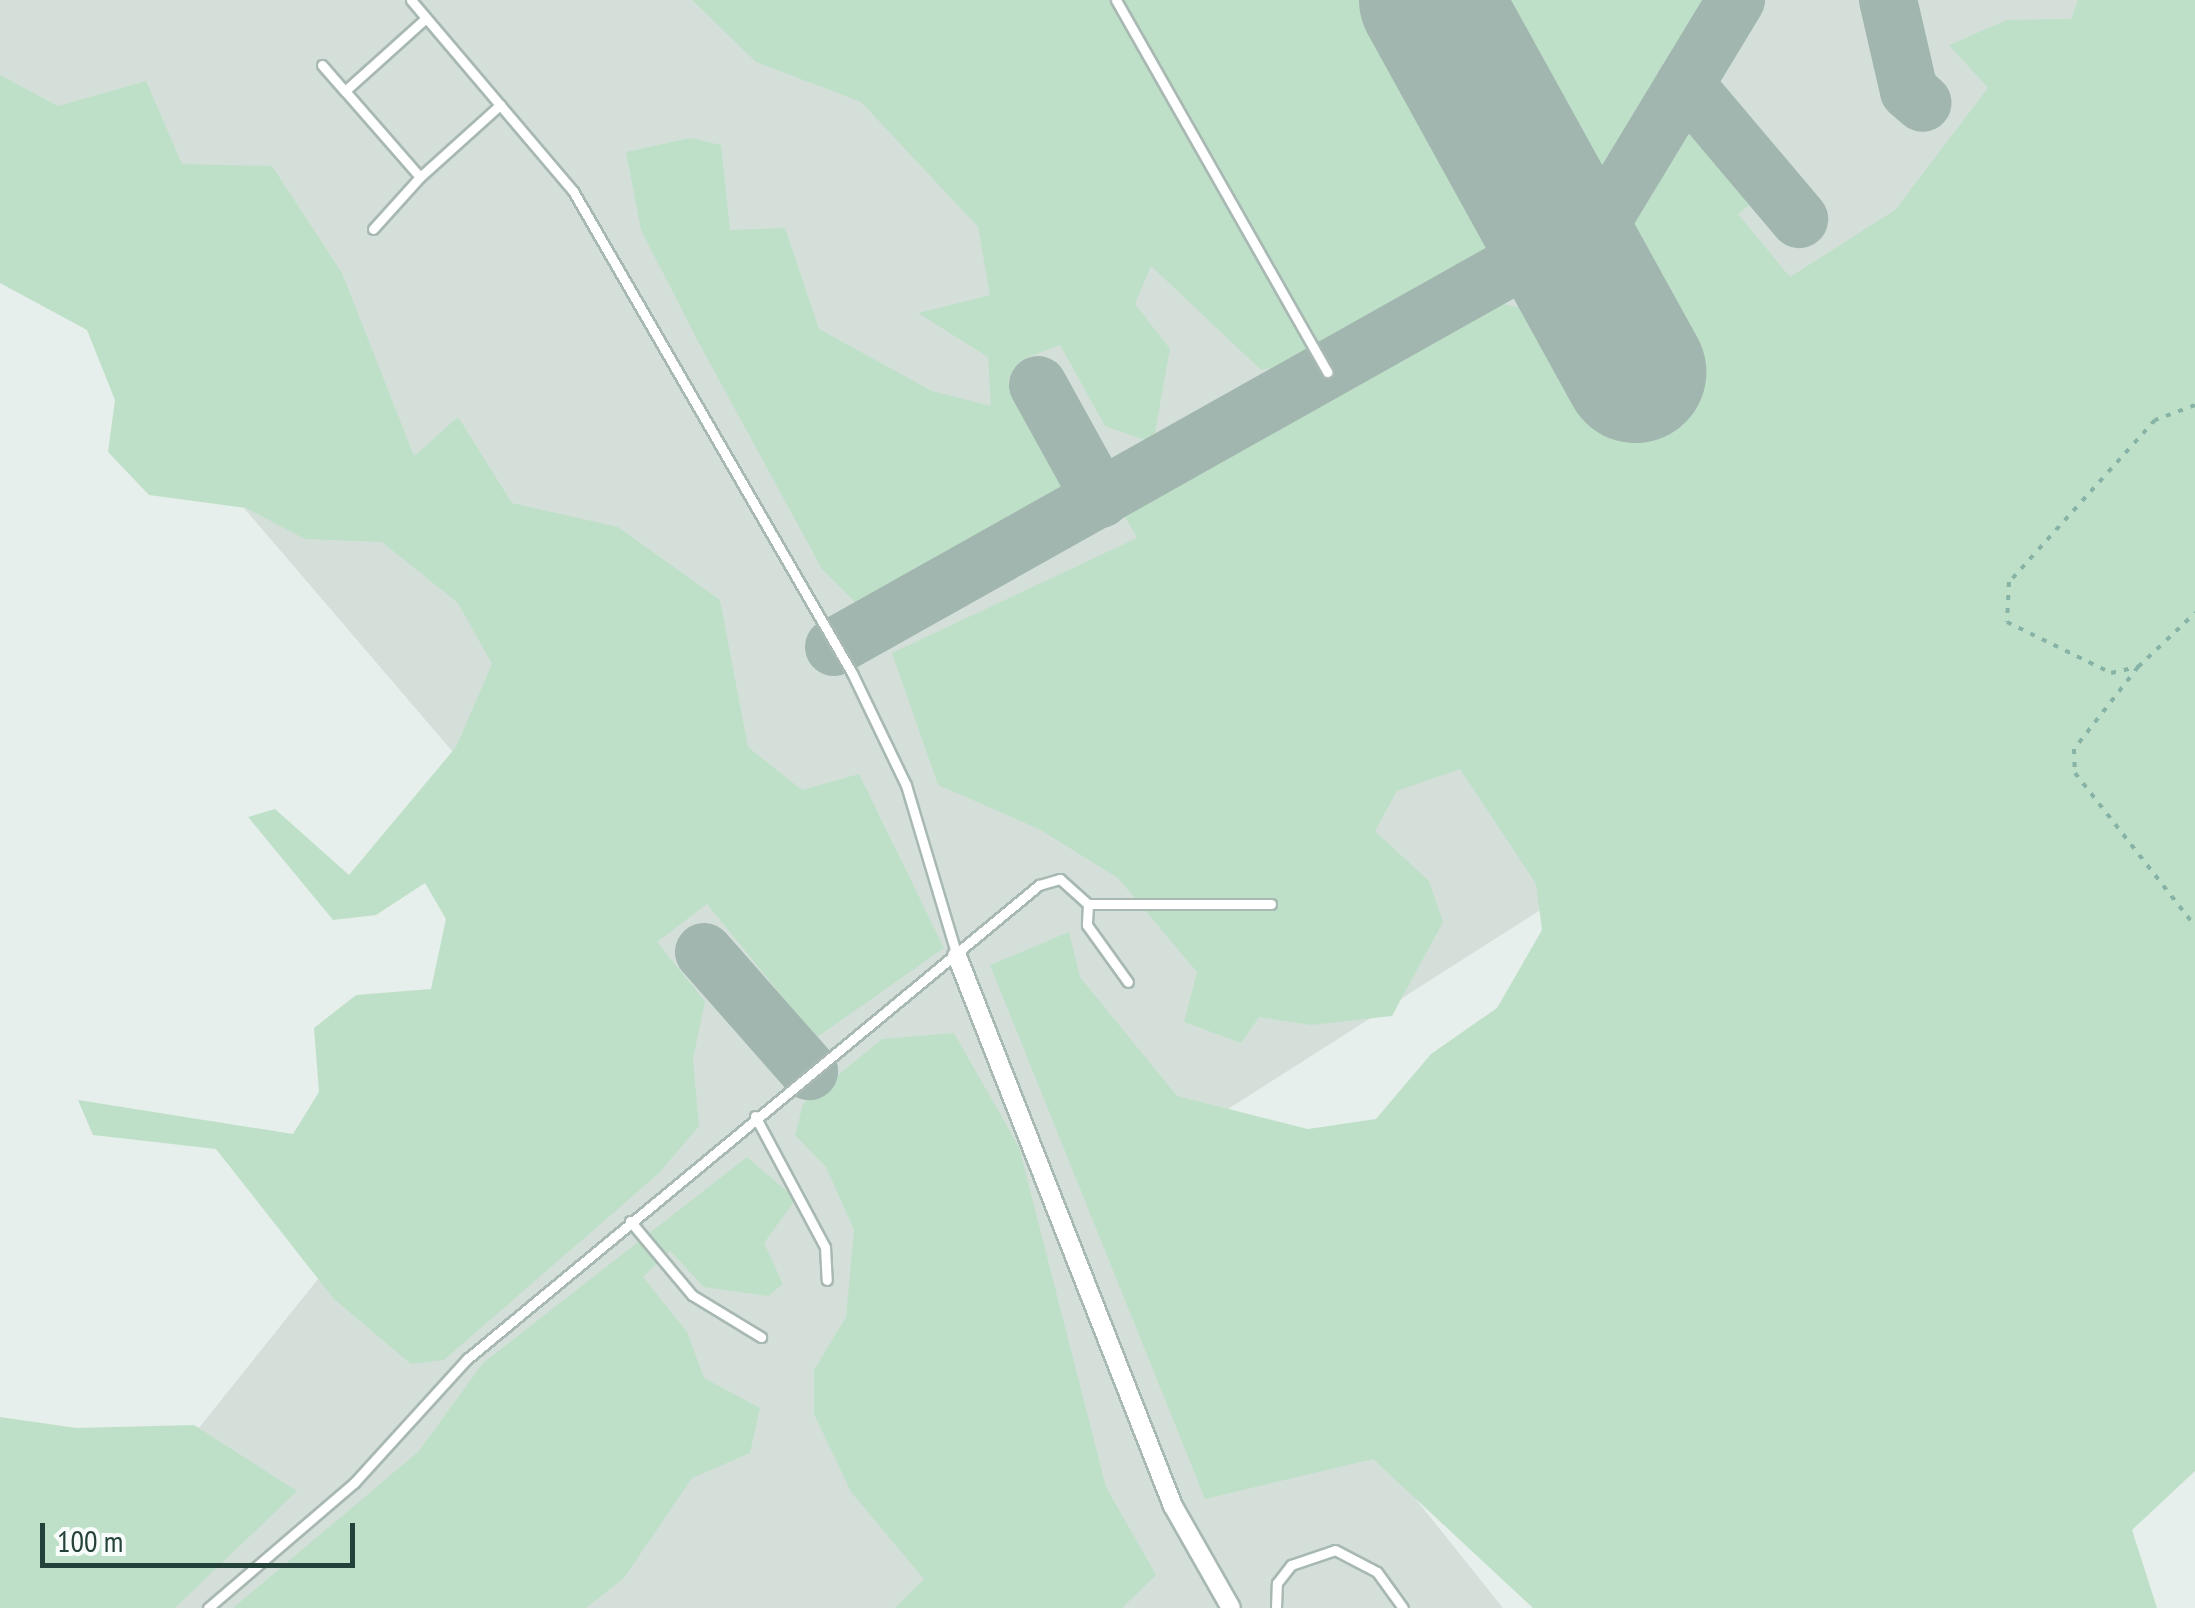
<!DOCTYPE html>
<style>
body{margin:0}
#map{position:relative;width:2195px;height:1608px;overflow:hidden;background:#e6efeb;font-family:"PT Sans Narrow",sans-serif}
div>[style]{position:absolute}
.built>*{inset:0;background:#d4dfda}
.green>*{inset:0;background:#bfe0c8}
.taxiway>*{height:58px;margin:-29px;padding:0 29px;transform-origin:29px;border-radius:29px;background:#a2b6b0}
.runway>*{height:142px;margin:-71px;padding:0 71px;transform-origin:71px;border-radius:71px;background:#a2b6b0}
.path>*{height:4px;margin-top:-2px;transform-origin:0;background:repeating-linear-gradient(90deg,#86b3a5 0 5px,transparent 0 13px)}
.roads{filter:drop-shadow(2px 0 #a8b8b2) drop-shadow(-2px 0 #a8b8b2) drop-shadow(0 2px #a8b8b2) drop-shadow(0 -2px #a8b8b2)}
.service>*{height:9px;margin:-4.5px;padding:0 4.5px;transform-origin:4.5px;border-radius:4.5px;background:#fff}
.minor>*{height:18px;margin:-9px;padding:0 9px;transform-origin:9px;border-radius:9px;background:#fff}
span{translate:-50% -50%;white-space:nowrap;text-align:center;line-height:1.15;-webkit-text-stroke:8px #f7fbf9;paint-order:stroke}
.scale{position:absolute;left:40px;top:1523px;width:315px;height:45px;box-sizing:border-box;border:5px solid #24423a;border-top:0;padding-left:12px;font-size:30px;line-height:35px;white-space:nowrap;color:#24423a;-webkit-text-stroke:8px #f7fbf9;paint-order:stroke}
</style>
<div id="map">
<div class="built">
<i style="clip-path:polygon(0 0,2090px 0,1944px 653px,1184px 1137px,1327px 1388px,1503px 1608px,55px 1608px,601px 925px,0 223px)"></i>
</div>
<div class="green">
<i style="clip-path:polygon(692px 0,1374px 0,1491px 212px,1484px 259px,1361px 322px,1342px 354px,1261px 370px,1151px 266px,1135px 304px,1170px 349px,1153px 443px,1105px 426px,1060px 345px,1021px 360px,1008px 381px,1025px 414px,1059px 444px,1072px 483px,1044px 499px,1040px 517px,917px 594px,861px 608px,822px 569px,700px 345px,641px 230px,626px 152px,690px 138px,721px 145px,730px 230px,785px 228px,819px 329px,932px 391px,991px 406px,988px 357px,918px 313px,990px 295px,978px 227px,861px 102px,756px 62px)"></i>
<i style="clip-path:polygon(1488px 0,1725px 0,1687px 58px,1670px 59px,1657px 103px,1613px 171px,1588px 180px)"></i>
<i style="clip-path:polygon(2078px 0,2195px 0,2195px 1471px,2132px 1530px,2157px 1608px,1533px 1608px,1373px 1459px,1205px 1499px,990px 965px,1069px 932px,1080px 977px,1177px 1096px,1308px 1129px,1376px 1119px,1431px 1054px,1497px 1008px,1542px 930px,1536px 884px,1460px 769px,1397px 791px,1375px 831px,1429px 881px,1443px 922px,1392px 1016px,1311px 1025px,1259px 1017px,1241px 1043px,1184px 1022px,1197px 972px,1118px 878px,1039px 829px,938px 785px,892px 653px,1137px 538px,1123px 513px,1497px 303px,1543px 312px,1598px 403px,1682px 356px,1614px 230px,1676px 123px,1700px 118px,1762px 196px,1738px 214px,1790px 277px,1895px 210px,1988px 88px,1949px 45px,2007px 20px,2071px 19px)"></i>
<i style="clip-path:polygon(0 75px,58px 106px,146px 81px,182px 164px,272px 166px,342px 273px,414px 456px,458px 417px,512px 503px,618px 527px,720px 600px,748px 747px,802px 790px,859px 774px,944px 948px,816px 1038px,707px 904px,657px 942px,705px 1001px,693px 1059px,699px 1126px,658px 1174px,444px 1360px,411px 1364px,334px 1299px,216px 1149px,93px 1135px,78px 1100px,293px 1134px,319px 1092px,314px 1028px,356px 995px,431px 989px,446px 919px,425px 883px,376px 915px,333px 920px,248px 817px,275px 809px,349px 875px,456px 747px,492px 664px,458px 603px,382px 542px,305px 539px,246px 508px,149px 495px,108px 452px,115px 400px,87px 330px,0 283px)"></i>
<i style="clip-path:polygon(954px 1033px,1019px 1147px,1106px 1487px,1156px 1575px,1122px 1608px,895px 1608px,924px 1579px,851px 1492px,814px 1414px,814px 1370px,846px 1317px,854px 1230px,826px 1167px,795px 1135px,803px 1104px,882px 1039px)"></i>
<i style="clip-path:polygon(747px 1157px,796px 1199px,764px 1243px,783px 1284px,768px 1296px,704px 1287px,670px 1251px,643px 1277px,687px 1332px,704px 1378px,760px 1408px,750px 1453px,692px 1478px,624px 1578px,586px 1608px,233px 1608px,418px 1452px,483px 1363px)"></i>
<i style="clip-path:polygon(0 1417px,76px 1428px,194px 1425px,297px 1491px,175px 1608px,0 1608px)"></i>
</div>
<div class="taxiway">
<i style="left:1888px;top:0;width:93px;rotate:77deg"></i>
<i style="left:1909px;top:91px;width:18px;rotate:41deg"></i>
<i style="left:1685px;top:84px;width:177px;rotate:49.8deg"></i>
<i style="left:1038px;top:385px;width:130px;rotate:61.1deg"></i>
<i style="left:834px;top:647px;width:887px;rotate:-29.31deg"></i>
<i style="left:1607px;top:213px;width:249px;rotate:-58.8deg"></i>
<i style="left:704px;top:952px;width:159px;rotate:48.6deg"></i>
</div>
<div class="runway">
<i style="left:1430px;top:0;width:425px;rotate:61.1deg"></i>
</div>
<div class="path">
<i style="left:2195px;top:405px;width:43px;rotate:159.4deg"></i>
<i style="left:2155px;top:420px;width:218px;rotate:132deg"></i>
<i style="left:2009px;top:582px;width:40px;rotate:92.9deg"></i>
<i style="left:2007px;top:622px;width:116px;rotate:26.1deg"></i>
<i style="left:2111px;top:673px;width:28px;rotate:-13deg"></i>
<i style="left:2138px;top:667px;width:79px;rotate:-43.5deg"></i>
<i style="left:2138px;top:667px;width:104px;rotate:128deg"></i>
<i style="left:2074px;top:749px;width:24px;rotate:88deg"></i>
<i style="left:2075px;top:773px;width:194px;rotate:51.9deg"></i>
</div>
<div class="roads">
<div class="service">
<i style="left:411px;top:0;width:250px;rotate:49.7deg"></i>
<i style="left:573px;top:191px;width:557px;rotate:59.94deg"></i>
<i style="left:852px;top:673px;width:124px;rotate:64.3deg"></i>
<i style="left:906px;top:785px;width:178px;rotate:73.4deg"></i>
<i style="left:1116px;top:0;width:428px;rotate:60.4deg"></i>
<i style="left:426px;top:18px;width:109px;rotate:138deg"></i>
<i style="left:345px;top:91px;width:114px;rotate:48.9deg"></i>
<i style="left:420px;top:177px;width:108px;rotate:-42deg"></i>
<i style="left:322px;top:65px;width:35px;rotate:49deg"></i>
<i style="left:373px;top:229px;width:70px;rotate:-47.9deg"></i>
<i style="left:1088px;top:904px;width:21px;rotate:93deg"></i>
<i style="left:1087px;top:925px;width:70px;rotate:54.3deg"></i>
<i style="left:755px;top:1116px;width:149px;rotate:61.9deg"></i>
<i style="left:825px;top:1247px;width:33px;rotate:87deg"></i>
<i style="left:630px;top:1221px;width:97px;rotate:50deg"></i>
<i style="left:692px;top:1295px;width:81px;rotate:31.3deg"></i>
<i style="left:208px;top:1608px;width:192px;rotate:-40.6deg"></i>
<i style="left:354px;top:1483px;width:168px;rotate:-47.7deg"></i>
<i style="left:467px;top:1359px;width:743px;rotate:-39.65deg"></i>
<i style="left:1039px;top:885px;width:22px;rotate:-16deg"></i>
<i style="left:1060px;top:879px;width:38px;rotate:42deg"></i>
<i style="left:1088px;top:904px;width:183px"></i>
<i style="left:1276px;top:1608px;width:25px;rotate:-88deg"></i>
<i style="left:1277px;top:1583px;width:23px;rotate:-52deg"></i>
<i style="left:1291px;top:1565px;width:46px;rotate:-18.8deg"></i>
<i style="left:1335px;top:1550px;width:47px;rotate:27.6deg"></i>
<i style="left:1377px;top:1572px;width:44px;rotate:54.2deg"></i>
</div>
<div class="minor">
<i style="left:957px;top:956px;width:591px;rotate:68.56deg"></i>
<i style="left:1173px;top:1506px;width:117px;rotate:60.4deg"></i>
</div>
</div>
<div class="scale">100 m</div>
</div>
